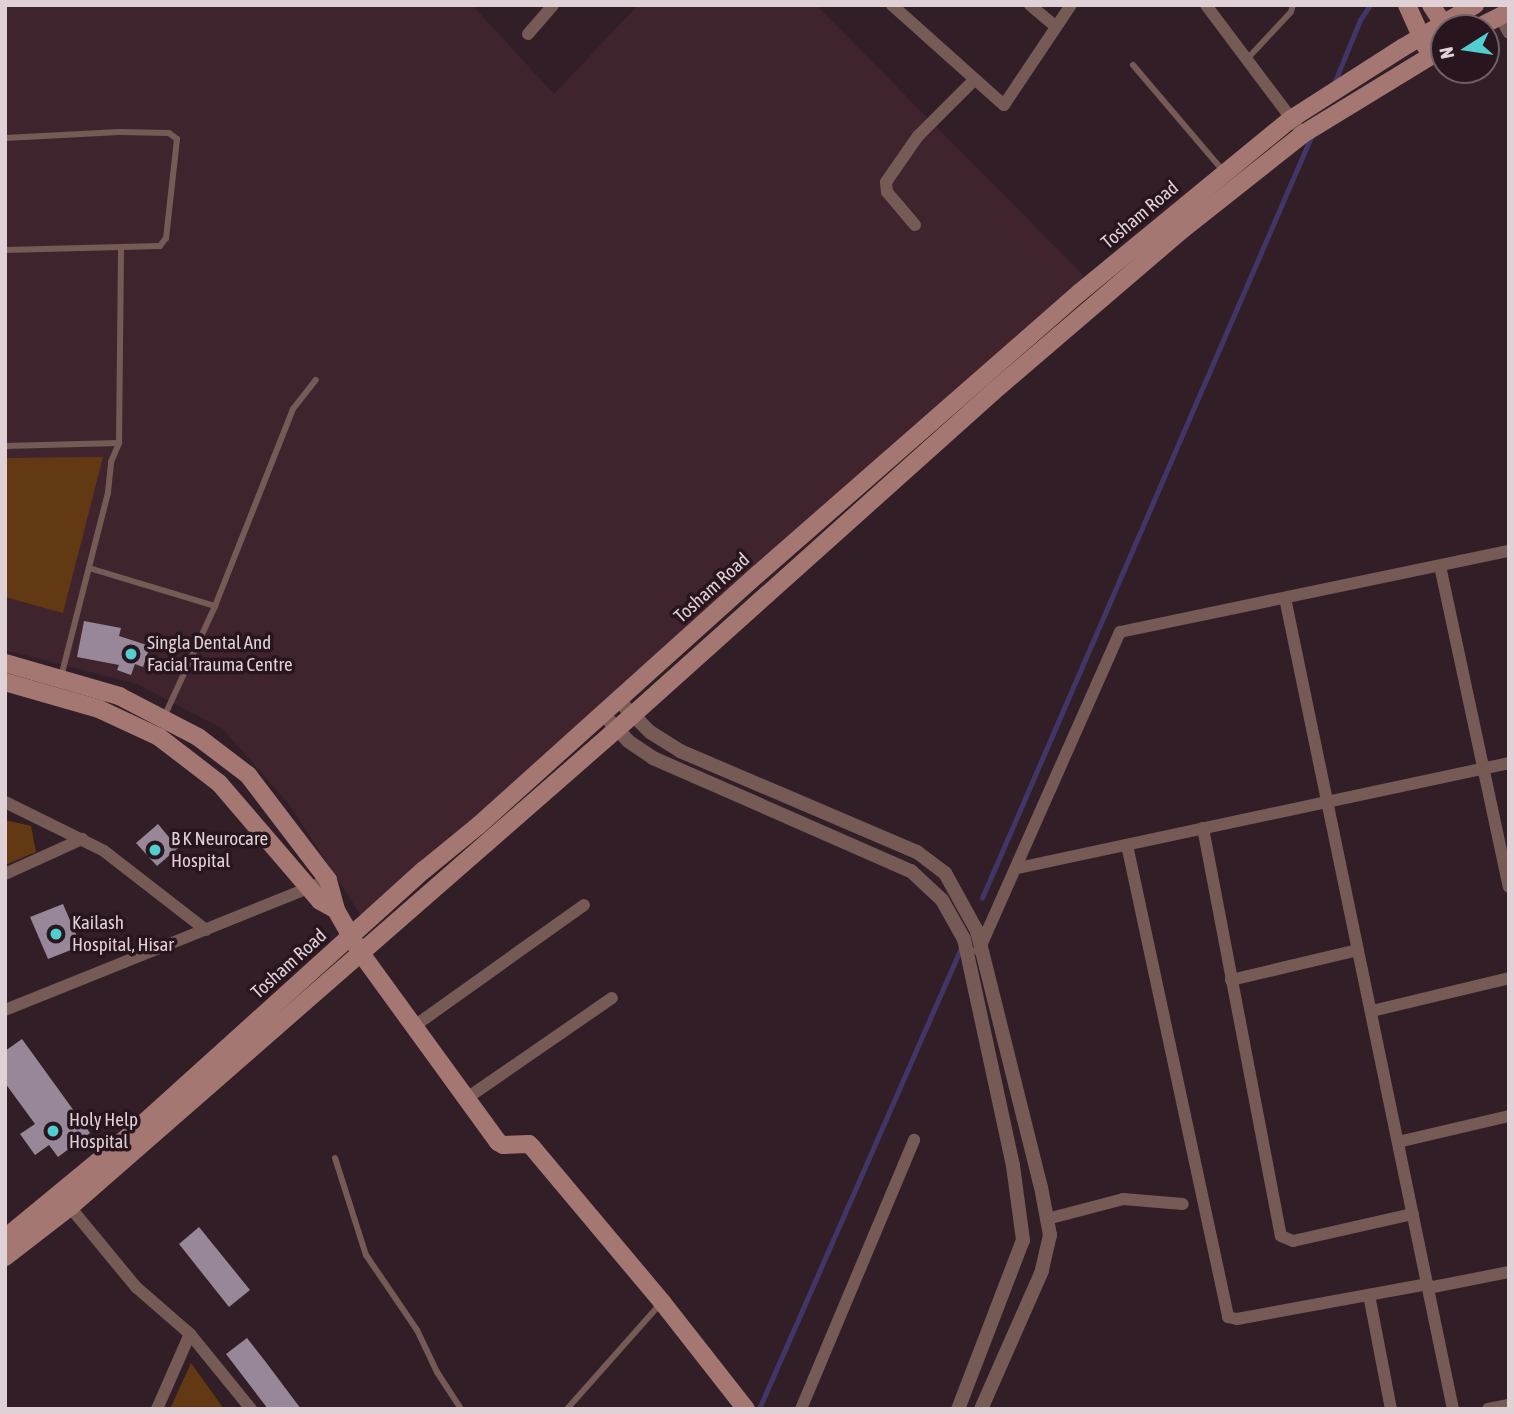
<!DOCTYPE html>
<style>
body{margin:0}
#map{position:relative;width:1514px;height:1414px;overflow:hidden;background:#321e26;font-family:"Asap Condensed",sans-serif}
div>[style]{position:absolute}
.built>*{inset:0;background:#3f242e}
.green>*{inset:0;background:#633913}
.stream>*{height:4.5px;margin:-2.25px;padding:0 2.25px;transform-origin:2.25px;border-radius:2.25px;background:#413668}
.building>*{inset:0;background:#988799}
.service>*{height:6px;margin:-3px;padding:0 3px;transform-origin:3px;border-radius:3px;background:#765a56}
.minor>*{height:12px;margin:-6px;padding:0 6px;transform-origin:6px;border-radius:6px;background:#765a56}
.tertiary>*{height:14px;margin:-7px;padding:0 7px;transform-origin:7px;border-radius:7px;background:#765a56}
.secondary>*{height:18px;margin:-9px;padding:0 9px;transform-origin:9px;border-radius:9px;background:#a47772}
.dots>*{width:19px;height:19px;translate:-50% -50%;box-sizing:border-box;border:4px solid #28151d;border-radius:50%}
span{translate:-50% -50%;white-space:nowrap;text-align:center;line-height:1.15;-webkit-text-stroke:7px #28151d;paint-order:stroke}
.street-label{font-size:19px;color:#dfd1d5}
.poi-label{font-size:19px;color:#dfd1d5}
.left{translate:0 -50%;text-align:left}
.frame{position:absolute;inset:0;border:7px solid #dfd1d5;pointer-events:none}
.north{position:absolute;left:1430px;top:14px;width:70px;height:70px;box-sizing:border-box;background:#28151d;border:2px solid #716067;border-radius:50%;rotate:258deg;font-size:19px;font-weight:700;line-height:28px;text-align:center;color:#dfd1d5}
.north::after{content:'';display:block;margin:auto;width:24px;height:32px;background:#52cdd0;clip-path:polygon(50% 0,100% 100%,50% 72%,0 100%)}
</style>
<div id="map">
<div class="built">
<i style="clip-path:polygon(5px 5px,472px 5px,554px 94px,638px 5px,816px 5px,1085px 277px,362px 917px,289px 804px,223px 729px,137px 684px,5px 650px)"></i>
</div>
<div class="green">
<i style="clip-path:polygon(103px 457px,63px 613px,5px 597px,5px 458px)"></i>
<i style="clip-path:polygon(5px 820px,31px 826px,36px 852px,5px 865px)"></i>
<i style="clip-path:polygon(191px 1363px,224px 1409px,170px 1409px)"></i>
</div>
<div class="stream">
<i style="left:1335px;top:81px;width:66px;rotate:-67.7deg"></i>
<i style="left:1360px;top:20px;width:18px;rotate:-56deg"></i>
<i style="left:982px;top:898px;width:829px;rotate:-66.62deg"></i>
<i style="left:759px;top:1409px;width:503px;rotate:-66.34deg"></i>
</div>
<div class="building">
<i style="clip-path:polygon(84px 621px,121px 628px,119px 636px,150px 646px,143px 667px,135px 664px,131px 675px,117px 670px,119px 665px,77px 657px)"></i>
<i style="clip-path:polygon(158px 824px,178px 848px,157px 866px,136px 843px)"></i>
<i style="clip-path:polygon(63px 904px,81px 946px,48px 959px,30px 917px)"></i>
<i style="clip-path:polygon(22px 1039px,90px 1133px,58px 1157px,49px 1145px,35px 1155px,20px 1134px,35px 1124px,5px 1083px,5px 1051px)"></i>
<i style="clip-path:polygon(199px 1227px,250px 1290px,229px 1307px,179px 1244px)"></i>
<i style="clip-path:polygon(247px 1338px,265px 1361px,301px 1409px,268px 1409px,226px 1354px)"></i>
</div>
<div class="service">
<i style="left:1247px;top:59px;width:64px;rotate:-46.9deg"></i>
<i style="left:1291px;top:12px;width:7px;rotate:-74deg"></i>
<i style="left:1133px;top:65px;width:142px;rotate:49.6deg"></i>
<i style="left:5px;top:138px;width:114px;rotate:-3deg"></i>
<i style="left:119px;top:132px;width:50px;rotate:1.1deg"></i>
<i style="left:169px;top:133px;width:10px;rotate:37deg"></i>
<i style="left:177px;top:139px;width:100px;rotate:96.3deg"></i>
<i style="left:166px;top:238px;width:10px;rotate:127deg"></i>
<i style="left:160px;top:246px;width:155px;rotate:178.5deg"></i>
<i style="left:5px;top:446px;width:114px;rotate:-1.5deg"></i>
<i style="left:89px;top:568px;width:132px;rotate:16.8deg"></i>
<i style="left:61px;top:677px;width:191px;rotate:-75.7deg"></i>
<i style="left:108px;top:492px;width:30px;rotate:-84deg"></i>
<i style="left:111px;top:462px;width:21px;rotate:-67deg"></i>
<i style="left:119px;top:443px;width:195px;rotate:-89.4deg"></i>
<i style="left:164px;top:717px;width:122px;rotate:-65.3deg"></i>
<i style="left:215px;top:606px;width:212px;rotate:-68.4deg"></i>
<i style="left:293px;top:409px;width:37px;rotate:-52deg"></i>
<i style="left:335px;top:1158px;width:102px;rotate:72.3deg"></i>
<i style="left:366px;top:1255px;width:91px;rotate:55.8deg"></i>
<i style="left:417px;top:1330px;width:47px;rotate:64.5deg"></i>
<i style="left:437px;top:1372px;width:44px;rotate:57deg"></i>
<i style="left:567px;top:1409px;width:142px;rotate:-48.4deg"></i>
</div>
<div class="minor">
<i style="left:892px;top:5px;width:150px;rotate:41.8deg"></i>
<i style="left:1004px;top:105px;width:120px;rotate:-56.2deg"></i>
<i style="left:1030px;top:5px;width:34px;rotate:40deg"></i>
<i style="left:1206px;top:5px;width:150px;rotate:53.1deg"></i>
<i style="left:1500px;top:17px;width:18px;rotate:61deg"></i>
<i style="left:528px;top:34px;width:38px;rotate:-49deg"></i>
<i style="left:915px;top:225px;width:43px;rotate:-130.3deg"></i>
<i style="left:887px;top:192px;width:10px;rotate:-96deg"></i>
<i style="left:886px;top:182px;width:56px;rotate:-55.2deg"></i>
<i style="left:918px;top:136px;width:79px;rotate:-45deg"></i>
<i style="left:1440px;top:566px;width:328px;rotate:77.9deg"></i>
<i style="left:1285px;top:598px;width:828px;rotate:78.3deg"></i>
<i style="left:5px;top:802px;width:110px;rotate:26.3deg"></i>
<i style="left:104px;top:851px;width:129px;rotate:37.8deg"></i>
<i style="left:1203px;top:828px;width:415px;rotate:79.2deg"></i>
<i style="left:1281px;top:1236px;width:13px;rotate:23deg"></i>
<i style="left:1293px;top:1241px;width:123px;rotate:-12.7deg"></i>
<i style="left:1127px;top:845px;width:483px;rotate:77.9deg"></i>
<i style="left:1228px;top:1317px;width:9px;rotate:13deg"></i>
<i style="left:1237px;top:1319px;width:194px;rotate:-10.4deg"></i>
<i style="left:1018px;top:868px;width:502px;rotate:-12.07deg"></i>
<i style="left:5px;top:874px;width:85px;rotate:-24.4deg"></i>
<i style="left:979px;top:950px;width:348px;rotate:-66.1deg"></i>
<i style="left:1120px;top:632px;width:397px;rotate:-11.8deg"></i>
<i style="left:1231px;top:980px;width:130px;rotate:-13.3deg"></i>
<i style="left:5px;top:1010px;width:348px;rotate:-21.9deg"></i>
<i style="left:1372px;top:1011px;width:141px;rotate:-13.5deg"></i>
<i style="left:413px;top:1027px;width:210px;rotate:-35.5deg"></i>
<i style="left:467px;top:1098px;width:176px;rotate:-34.6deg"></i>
<i style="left:1398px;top:1142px;width:114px;rotate:-13.2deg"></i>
<i style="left:70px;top:1207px;width:104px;rotate:50.5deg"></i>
<i style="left:136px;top:1287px;width:72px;rotate:41deg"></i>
<i style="left:190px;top:1334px;width:97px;rotate:50.9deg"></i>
<i style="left:1047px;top:1219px;width:79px;rotate:-14.7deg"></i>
<i style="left:1123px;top:1199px;width:60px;rotate:4.8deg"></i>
<i style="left:1428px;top:1288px;width:83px;rotate:-11.2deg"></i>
<i style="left:1369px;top:1295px;width:116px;rotate:79.1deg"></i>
<i style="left:157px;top:1409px;width:82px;rotate:-66.3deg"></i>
<i style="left:801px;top:1409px;width:292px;rotate:-67.2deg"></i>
<i style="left:1488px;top:1409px;width:21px;rotate:-11deg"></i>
</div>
<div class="tertiary">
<i style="left:619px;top:701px;width:44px;rotate:45deg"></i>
<i style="left:650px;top:732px;width:36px;rotate:32deg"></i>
<i style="left:680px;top:751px;width:258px;rotate:23.1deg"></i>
<i style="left:917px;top:852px;width:35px;rotate:37deg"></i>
<i style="left:945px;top:873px;width:66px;rotate:61.1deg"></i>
<i style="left:977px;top:931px;width:264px;rotate:76deg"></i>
<i style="left:1041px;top:1187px;width:49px;rotate:79.4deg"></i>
<i style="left:1050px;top:1235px;width:37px;rotate:103deg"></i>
<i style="left:1042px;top:1271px;width:151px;rotate:113.8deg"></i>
<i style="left:604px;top:715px;width:35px;rotate:47deg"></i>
<i style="left:628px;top:741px;width:30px;rotate:34deg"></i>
<i style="left:653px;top:758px;width:282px;rotate:23.7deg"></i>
<i style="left:911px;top:871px;width:42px;rotate:43.1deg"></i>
<i style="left:942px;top:900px;width:45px;rotate:60.6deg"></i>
<i style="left:964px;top:939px;width:232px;rotate:77.8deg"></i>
<i style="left:1013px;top:1166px;width:75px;rotate:82.3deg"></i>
<i style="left:1023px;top:1240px;width:181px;rotate:111deg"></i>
</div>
<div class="secondary">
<i style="left:1407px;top:5px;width:46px;rotate:65.7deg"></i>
<i style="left:1431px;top:5px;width:27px;rotate:57deg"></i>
<i style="left:1477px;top:28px;width:36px;rotate:-27deg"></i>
<i style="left:5px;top:663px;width:119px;rotate:16.1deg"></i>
<i style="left:119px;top:696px;width:89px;rotate:27.4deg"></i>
<i style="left:198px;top:737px;width:63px;rotate:37.2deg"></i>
<i style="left:248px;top:775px;width:132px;rotate:52.7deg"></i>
<i style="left:328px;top:880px;width:31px;rotate:75deg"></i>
<i style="left:336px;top:910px;width:48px;rotate:60.3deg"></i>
<i style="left:360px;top:952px;width:235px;rotate:54deg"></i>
<i style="left:498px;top:1142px;width:6px;rotate:31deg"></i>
<i style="left:503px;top:1145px;width:26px;rotate:-2deg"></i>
<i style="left:529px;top:1144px;width:4px;rotate:45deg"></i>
<i style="left:532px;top:1147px;width:202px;rotate:50deg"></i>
<i style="left:662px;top:1302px;width:136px;rotate:51.9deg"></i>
<i style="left:5px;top:682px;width:98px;rotate:16deg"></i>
<i style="left:99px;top:709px;width:66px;rotate:25deg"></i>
<i style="left:159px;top:737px;width:76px;rotate:37.5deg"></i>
<i style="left:219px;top:783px;width:155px;rotate:49.4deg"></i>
<i style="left:320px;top:901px;width:18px;rotate:29deg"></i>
<i style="left:5px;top:1238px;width:171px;rotate:-39.5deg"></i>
<i style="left:137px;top:1129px;width:387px;rotate:-42.1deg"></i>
<i style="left:424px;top:870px;width:71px;rotate:-39.3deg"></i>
<i style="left:479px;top:825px;width:375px;rotate:-42deg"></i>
<i style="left:758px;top:574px;width:427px;rotate:-41.2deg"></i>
<i style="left:1079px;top:293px;width:274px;rotate:-39.4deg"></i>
<i style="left:1291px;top:119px;width:132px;rotate:-32.6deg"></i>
<i style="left:1402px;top:48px;width:85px;rotate:-30.5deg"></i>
<i style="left:5px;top:1257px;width:82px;rotate:-37.6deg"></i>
<i style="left:70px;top:1207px;width:726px;rotate:-41.15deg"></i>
<i style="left:617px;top:729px;width:506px;rotate:-41.88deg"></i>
<i style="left:994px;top:391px;width:248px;rotate:-40.6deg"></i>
<i style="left:1182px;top:230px;width:154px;rotate:-38.4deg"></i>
<i style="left:1303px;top:134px;width:165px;rotate:-31.4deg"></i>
</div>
<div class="dots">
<i style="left:131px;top:654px;background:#52cdd0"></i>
<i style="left:155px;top:850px;background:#52cdd0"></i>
<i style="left:56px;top:934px;background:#52cdd0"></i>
<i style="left:53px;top:1131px;background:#52cdd0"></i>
</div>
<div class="street-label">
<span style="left:1140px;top:215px;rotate:-40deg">Tosham Road</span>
<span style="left:712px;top:588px;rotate:-42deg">Tosham Road</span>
<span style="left:289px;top:964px;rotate:-42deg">Tosham Road</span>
</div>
<div class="poi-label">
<span class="left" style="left:147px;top:654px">Singla Dental And<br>Facial Trauma Centre</span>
<span class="left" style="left:171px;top:850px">B K Neurocare<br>Hospital</span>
<span class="left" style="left:72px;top:934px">Kailash<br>Hospital, Hisar</span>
<span class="left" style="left:69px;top:1131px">Holy Help<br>Hospital</span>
</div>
<div class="frame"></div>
<div class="north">N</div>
</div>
